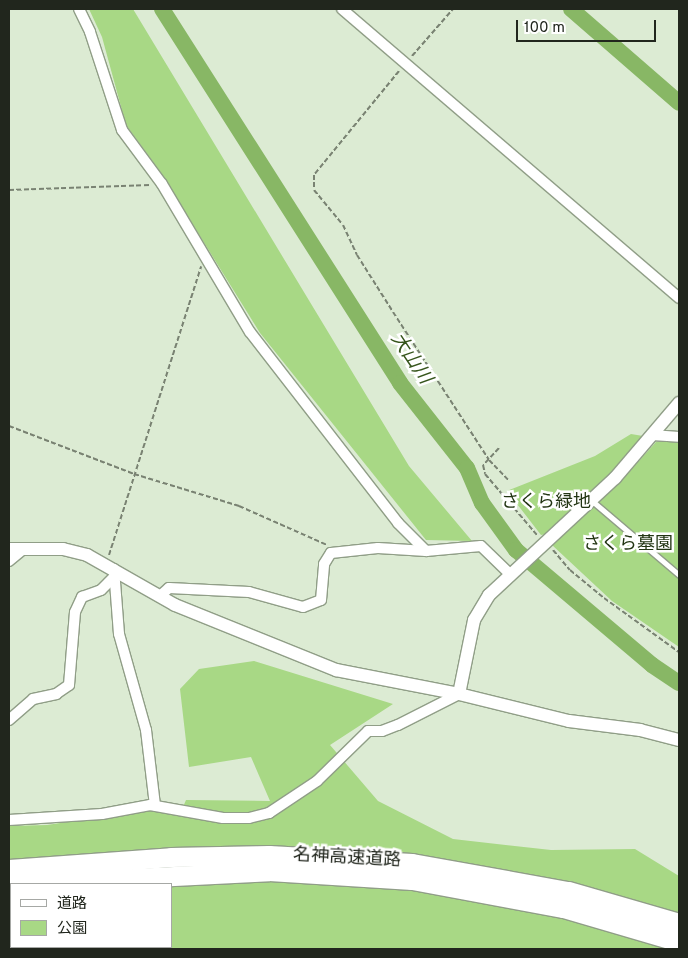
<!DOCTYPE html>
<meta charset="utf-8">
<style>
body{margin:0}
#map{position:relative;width:688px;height:958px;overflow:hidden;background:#dcebd3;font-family:Overpass,"Noto Sans JP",sans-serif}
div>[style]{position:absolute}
.green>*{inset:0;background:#a8d885}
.river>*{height:16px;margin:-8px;padding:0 8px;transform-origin:8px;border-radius:8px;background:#88b765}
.path>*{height:2px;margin-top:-1px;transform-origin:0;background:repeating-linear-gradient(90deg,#798272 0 5px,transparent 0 7.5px)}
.roads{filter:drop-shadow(1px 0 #909e87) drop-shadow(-1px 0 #909e87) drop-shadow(0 1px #909e87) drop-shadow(0 -1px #909e87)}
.service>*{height:5px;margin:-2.5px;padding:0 2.5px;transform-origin:2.5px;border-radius:2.5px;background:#fff}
.minor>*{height:10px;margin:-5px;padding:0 5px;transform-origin:5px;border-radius:5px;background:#fff}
.tertiary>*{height:12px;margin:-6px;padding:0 6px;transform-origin:6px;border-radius:6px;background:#fff}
.motorway>*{height:19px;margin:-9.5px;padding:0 9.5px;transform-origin:9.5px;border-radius:9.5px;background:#fff}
span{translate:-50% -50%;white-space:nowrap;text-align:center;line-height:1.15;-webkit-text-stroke:5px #fff;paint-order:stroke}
.park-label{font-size:18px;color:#223513}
.street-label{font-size:18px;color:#21261d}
.water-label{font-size:19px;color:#36551c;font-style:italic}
.frame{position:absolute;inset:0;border:10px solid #21261d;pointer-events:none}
.legend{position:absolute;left:10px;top:883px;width:162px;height:65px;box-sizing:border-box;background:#fff;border:1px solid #a6a8a5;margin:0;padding:6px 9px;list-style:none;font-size:15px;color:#21261d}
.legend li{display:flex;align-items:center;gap:10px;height:25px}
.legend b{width:25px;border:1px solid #a6a8a5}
.scale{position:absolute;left:516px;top:20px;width:140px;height:22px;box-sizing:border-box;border:2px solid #21261d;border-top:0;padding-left:6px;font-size:15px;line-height:18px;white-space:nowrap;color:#21261d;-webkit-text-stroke:4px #fff;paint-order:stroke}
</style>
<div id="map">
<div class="green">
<i style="clip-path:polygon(89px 9px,133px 9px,409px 466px,472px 541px,426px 540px,260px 333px,159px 170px,126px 125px,102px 37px)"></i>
<i style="clip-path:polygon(631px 434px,643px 436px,611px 475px,547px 534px,541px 535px,507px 491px,595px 456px)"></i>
<i style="clip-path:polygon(656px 442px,679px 442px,679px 647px,612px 601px,552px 545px,622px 480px)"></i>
<i style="clip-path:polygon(evenodd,254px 661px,393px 704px,330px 745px,378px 801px,453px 839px,551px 850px,635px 849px,679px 876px,679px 949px,9px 949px,9px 826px,47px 825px,152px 809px,180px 814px,186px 800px,270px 801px,251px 757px,189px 767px,180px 689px,199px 669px,254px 661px,11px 884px,171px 884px,171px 947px,11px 947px,11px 884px)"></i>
</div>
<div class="river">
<i style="left:162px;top:9px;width:443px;rotate:57.5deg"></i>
<i style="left:400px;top:383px;width:108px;rotate:51.8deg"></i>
<i style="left:467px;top:468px;width:38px;rotate:67deg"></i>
<i style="left:482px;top:503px;width:58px;rotate:54.1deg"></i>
<i style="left:516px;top:550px;width:178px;rotate:40.2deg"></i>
<i style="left:652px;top:665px;width:32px;rotate:34deg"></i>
<i style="left:571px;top:9px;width:143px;rotate:41deg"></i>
</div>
<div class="path">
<i style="left:412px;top:56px;width:62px;rotate:-48.9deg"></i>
<i style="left:399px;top:71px;width:134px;rotate:129.3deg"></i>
<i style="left:314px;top:175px;width:15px;rotate:90deg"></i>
<i style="left:314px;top:190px;width:45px;rotate:50.4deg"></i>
<i style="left:343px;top:225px;width:33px;rotate:65deg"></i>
<i style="left:357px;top:255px;width:67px;rotate:57.7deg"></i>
<i style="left:393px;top:312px;width:176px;rotate:57deg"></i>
<i style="left:489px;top:460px;width:28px;rotate:46deg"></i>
<i style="left:9px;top:190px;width:141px;rotate:-2deg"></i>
<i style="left:9px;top:426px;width:134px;rotate:21deg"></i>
<i style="left:134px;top:474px;width:110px;rotate:16.9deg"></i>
<i style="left:239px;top:506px;width:96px;rotate:23.9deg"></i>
<i style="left:499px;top:448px;width:23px;rotate:133deg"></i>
<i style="left:483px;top:465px;width:9px;rotate:77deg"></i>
<i style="left:485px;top:474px;width:80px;rotate:49.6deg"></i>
<i style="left:553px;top:550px;width:26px;rotate:50deg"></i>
<i style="left:570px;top:570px;width:44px;rotate:39.5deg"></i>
<i style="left:604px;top:598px;width:92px;rotate:35.8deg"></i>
<i style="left:109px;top:555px;width:303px;rotate:-72.3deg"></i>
</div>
<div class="roads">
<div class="service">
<i style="left:591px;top:500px;width:116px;rotate:40.4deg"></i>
</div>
<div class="minor">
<i style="left:79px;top:9px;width:25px;rotate:64deg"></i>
<i style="left:90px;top:32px;width:103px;rotate:71.9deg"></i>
<i style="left:122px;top:130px;width:67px;rotate:53.5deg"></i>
<i style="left:162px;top:184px;width:172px;rotate:59.3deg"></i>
<i style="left:250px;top:332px;width:242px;rotate:52.2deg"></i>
<i style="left:398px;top:523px;width:40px;rotate:45deg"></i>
<i style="left:342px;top:9px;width:444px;rotate:40.6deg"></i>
<i style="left:652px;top:435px;width:27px;rotate:4deg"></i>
<i style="left:9px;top:561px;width:17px;rotate:-40deg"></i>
<i style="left:114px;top:569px;width:65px;rotate:85.6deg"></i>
<i style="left:119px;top:634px;width:100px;rotate:74.3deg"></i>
<i style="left:146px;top:730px;width:76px;rotate:83.2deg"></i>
<i style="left:160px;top:596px;width:12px;rotate:-42deg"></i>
<i style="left:169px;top:588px;width:80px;rotate:2.9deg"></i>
<i style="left:249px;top:592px;width:56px;rotate:15.5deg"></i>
<i style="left:303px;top:607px;width:19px;rotate:-21deg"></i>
<i style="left:321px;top:600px;width:36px;rotate:-85deg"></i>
<i style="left:324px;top:564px;width:13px;rotate:-58deg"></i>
<i style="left:331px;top:553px;width:47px;rotate:-6.1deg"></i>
<i style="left:378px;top:548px;width:48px;rotate:3.6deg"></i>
<i style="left:426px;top:551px;width:55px;rotate:-5.2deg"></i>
<i style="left:481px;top:546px;width:40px;rotate:44deg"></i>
<i style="left:9px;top:720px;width:32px;rotate:-41deg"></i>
<i style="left:33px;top:699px;width:24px;rotate:-12deg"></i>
<i style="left:56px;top:694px;width:16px;rotate:-35deg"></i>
<i style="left:69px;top:685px;width:73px;rotate:-85.3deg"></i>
<i style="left:75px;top:612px;width:17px;rotate:-65deg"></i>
<i style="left:82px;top:597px;width:20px;rotate:-20deg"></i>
<i style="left:101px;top:590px;width:20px;rotate:-45deg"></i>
<i style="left:9px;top:820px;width:93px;rotate:-3.7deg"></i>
<i style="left:102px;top:814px;width:49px;rotate:-10.6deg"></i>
<i style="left:150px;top:805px;width:74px;rotate:10.1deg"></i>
<i style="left:223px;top:818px;width:26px"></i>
<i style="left:249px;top:818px;width:21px;rotate:-14deg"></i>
<i style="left:269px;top:813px;width:58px;rotate:-33.7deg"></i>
<i style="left:317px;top:781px;width:71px;rotate:-44.4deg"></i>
<i style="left:368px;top:731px;width:14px"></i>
<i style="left:382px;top:731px;width:17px;rotate:-21deg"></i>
<i style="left:398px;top:725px;width:68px;rotate:-26.9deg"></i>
</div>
<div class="tertiary">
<i style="left:9px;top:549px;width:54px"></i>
<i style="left:63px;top:549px;width:25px;rotate:14deg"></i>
<i style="left:87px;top:555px;width:101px;rotate:29.6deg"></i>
<i style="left:175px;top:605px;width:174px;rotate:22deg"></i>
<i style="left:336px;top:670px;width:125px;rotate:11deg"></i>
<i style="left:459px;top:694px;width:113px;rotate:13.8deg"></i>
<i style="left:569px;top:721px;width:72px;rotate:7.2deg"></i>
<i style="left:640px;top:730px;width:40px;rotate:14.4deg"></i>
<i style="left:459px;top:694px;width:76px;rotate:-78.5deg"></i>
<i style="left:474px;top:620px;width:29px;rotate:-59deg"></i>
<i style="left:489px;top:595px;width:172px;rotate:-42.9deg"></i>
<i style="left:615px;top:478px;width:99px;rotate:-49.5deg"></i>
</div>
<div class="motorway">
<i style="left:9px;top:869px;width:162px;rotate:-4.2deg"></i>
<i style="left:171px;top:857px;width:98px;rotate:-1.2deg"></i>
<i style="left:269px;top:855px;width:143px;rotate:3.2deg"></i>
<i style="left:412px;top:863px;width:158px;rotate:10.2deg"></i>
<i style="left:568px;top:891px;width:116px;rotate:16.1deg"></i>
<i style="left:15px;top:884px;width:254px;rotate:-2.9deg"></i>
<i style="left:269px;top:871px;width:143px;rotate:3.6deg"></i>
<i style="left:412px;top:880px;width:154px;rotate:10.5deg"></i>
<i style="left:563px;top:908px;width:121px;rotate:16.3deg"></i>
</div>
</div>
<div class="park-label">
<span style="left:546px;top:503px">さくら緑地</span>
<span style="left:628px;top:545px">さくら墓園</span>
</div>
<div class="street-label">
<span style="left:347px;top:859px;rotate:3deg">名神高速道路</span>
</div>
<div class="water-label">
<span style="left:410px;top:359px;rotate:56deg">大山川</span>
</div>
<div class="frame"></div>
<ul class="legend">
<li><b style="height:6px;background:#fff"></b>道路</li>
<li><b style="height:14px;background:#a8d885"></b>公園</li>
</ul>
<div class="scale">100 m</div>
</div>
